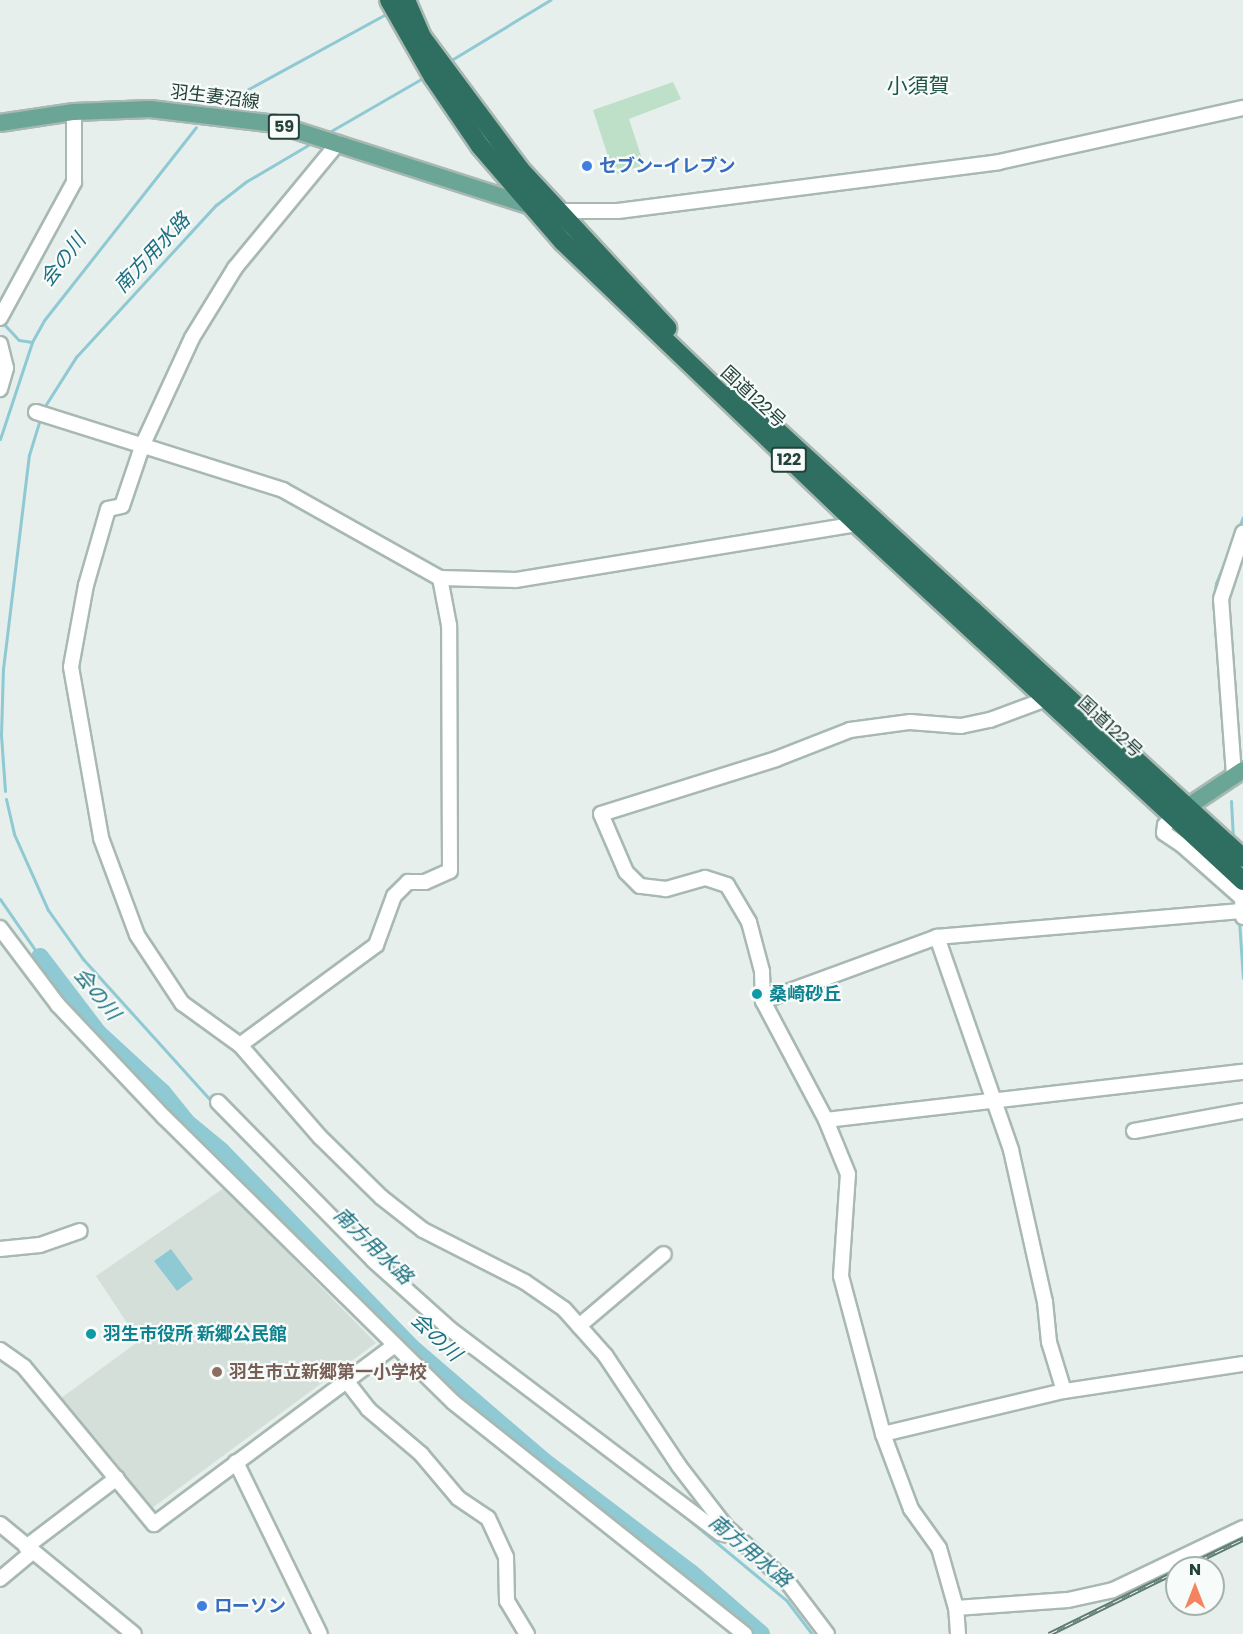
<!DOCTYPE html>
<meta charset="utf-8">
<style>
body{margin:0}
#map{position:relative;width:1243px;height:1634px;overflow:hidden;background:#e6efeb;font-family:Poppins,"Noto Sans JP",sans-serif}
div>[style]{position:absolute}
.built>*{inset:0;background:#d4dfda}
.green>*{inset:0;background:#bfe0c8}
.water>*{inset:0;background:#8ec9d4}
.stream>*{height:3px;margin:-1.5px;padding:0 1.5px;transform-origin:1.5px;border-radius:1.5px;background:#8ec9d4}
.river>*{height:18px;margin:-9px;padding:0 9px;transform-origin:9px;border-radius:9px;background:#8ec9d4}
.roads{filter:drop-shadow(2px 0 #a8b8b2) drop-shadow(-2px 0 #a8b8b2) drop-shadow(0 2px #a8b8b2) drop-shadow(0 -2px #a8b8b2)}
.minor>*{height:14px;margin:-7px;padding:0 7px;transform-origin:7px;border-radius:7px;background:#fff}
.major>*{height:16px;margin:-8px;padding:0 8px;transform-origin:8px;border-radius:8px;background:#6aa596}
.highway>*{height:18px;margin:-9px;padding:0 9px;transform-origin:9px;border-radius:9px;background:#2f6f62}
.rail>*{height:5px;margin-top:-2.5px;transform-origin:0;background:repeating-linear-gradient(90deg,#f7fbf9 0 9px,#5f7d75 0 18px);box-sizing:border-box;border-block:2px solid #5f7d75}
.dots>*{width:16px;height:16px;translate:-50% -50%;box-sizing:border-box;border:3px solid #f7fbf9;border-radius:50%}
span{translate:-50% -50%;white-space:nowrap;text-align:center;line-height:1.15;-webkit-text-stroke:4.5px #f7fbf9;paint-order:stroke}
.shield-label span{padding:2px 4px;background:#f7fbf9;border:2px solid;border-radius:4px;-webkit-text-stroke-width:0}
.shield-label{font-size:16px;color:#24423a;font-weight:700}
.street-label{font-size:18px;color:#24423a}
.shop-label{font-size:18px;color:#366cbe;font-weight:700}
.left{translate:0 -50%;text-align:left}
.culture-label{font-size:18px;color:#0d838f;font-weight:700}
.education-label{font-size:18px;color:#785e54;font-weight:700}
.water-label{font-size:20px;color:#1c6f80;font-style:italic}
.quarter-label{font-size:21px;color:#1f5548}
.north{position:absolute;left:1165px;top:1556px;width:60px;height:60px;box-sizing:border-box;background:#f7fbf9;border:2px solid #a3b1ad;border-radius:50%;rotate:0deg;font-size:16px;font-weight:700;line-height:24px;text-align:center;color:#24423a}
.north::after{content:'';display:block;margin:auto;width:21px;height:27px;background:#f4845f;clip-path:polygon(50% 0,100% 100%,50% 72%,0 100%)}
</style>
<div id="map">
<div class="built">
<i style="clip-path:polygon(224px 1188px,376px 1343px,144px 1514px,57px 1401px,139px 1341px,96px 1276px)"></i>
</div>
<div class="green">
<i style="clip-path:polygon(673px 82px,681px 99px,629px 119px,644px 165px,614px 175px,593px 110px)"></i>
</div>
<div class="water">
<i style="clip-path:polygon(171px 1249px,193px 1279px,177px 1291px,154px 1261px)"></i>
</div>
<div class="stream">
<i style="left:453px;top:59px;width:114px;rotate:-31.3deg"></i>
<i style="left:230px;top:99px;width:175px;rotate:-28.6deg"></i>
<i style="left:331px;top:131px;width:104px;rotate:-30deg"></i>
<i style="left:1px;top:321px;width:26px;rotate:47deg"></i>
<i style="left:19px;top:340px;width:13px;rotate:9deg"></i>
<i style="left:43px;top:409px;width:62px;rotate:-57.6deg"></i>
<i style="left:76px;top:357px;width:207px;rotate:-47.4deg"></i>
<i style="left:216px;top:205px;width:39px;rotate:-38deg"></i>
<i style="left:247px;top:181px;width:71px;rotate:-30.5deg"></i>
<i style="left:0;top:439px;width:102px;rotate:-71.7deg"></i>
<i style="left:32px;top:342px;width:26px;rotate:-61deg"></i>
<i style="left:45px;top:319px;width:244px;rotate:-51.8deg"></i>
<i style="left:1218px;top:644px;width:42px;rotate:-96.8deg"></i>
<i style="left:1213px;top:602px;width:19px;rotate:-81deg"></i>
<i style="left:1216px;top:583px;width:71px;rotate:-67.8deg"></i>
<i style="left:5px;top:791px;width:56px;rotate:-94.1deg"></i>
<i style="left:1px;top:735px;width:66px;rotate:-88.3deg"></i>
<i style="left:3px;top:669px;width:216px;rotate:-83.1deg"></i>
<i style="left:29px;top:455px;width:37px;rotate:-73deg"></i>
<i style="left:6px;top:799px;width:36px;rotate:77deg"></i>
<i style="left:14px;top:834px;width:83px;rotate:65.9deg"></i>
<i style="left:48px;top:910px;width:60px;rotate:54.5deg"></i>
<i style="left:83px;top:959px;width:194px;rotate:47.9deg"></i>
<i style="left:1231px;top:801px;width:34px;rotate:87deg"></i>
<i style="left:0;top:899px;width:70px;rotate:55.4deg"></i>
<i style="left:1239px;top:920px;width:58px;rotate:86.1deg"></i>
<i style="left:383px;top:1277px;width:56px;rotate:42.8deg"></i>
<i style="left:665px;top:1500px;width:158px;rotate:39.6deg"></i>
<i style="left:787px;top:1601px;width:41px;rotate:52.9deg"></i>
</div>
<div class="river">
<i style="left:40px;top:957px;width:96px;rotate:52.7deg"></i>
<i style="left:98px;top:1033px;width:87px;rotate:42.7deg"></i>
<i style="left:162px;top:1092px;width:40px;rotate:51deg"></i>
<i style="left:187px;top:1123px;width:44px;rotate:39.5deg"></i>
<i style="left:221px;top:1151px;width:274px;rotate:45.9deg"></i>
<i style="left:412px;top:1348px;width:172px;rotate:40.7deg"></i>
<i style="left:542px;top:1460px;width:187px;rotate:37.2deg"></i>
<i style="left:691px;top:1573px;width:93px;rotate:41.1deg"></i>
</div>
<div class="roads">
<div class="minor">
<i style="left:338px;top:143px;width:162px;rotate:129.5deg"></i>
<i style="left:235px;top:268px;width:82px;rotate:121.6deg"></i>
<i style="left:192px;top:338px;width:117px;rotate:114.8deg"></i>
<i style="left:143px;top:444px;width:65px;rotate:108.7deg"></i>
<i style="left:122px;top:506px;width:14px;rotate:168deg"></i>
<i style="left:108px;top:509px;width:79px;rotate:106.1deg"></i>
<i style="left:86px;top:585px;width:83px;rotate:100.4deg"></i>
<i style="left:71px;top:667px;width:174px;rotate:80deg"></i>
<i style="left:101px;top:838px;width:103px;rotate:69.6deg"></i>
<i style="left:137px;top:935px;width:82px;rotate:56.5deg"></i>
<i style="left:182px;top:1003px;width:72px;rotate:35.9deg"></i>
<i style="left:240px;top:1045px;width:122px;rotate:49deg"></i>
<i style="left:320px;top:1137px;width:86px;rotate:44.5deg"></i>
<i style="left:381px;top:1197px;width:53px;rotate:38.2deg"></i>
<i style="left:423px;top:1230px;width:114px;rotate:27deg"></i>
<i style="left:525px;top:1282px;width:47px;rotate:34.7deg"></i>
<i style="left:564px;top:1309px;width:62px;rotate:48.3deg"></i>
<i style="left:605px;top:1355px;width:133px;rotate:56.3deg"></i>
<i style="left:679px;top:1466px;width:77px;rotate:52.4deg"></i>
<i style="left:726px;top:1527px;width:85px;rotate:42.1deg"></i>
<i style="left:789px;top:1584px;width:63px;rotate:52.8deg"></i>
<i style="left:556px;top:211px;width:62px"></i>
<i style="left:618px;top:211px;width:384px;rotate:-7.3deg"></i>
<i style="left:999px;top:162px;width:250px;rotate:-12.5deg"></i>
<i style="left:0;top:318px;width:155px;rotate:-61.4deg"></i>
<i style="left:74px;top:182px;width:70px;rotate:-90deg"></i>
<i style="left:0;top:344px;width:25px;rotate:76deg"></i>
<i style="left:6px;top:368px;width:22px;rotate:106deg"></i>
<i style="left:36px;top:412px;width:259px;rotate:17.5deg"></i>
<i style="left:283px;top:490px;width:180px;rotate:29.3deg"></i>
<i style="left:440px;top:578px;width:76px;rotate:1.5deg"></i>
<i style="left:516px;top:580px;width:346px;rotate:-9.3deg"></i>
<i style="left:1234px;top:775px;width:176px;rotate:-94.2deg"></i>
<i style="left:1221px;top:599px;width:70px;rotate:-71.6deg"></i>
<i style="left:1175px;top:816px;width:13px;rotate:138deg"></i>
<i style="left:1165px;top:825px;width:8px;rotate:97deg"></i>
<i style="left:1164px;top:833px;width:22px;rotate:34deg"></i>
<i style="left:1182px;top:845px;width:80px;rotate:41.5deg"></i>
<i style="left:1242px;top:898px;width:19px;rotate:87deg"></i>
<i style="left:0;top:928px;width:96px;rotate:53deg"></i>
<i style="left:58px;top:1005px;width:154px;rotate:46.6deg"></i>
<i style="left:164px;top:1117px;width:406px;rotate:44.6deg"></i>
<i style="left:453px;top:1402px;width:373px;rotate:38.5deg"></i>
<i style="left:937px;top:937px;width:225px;rotate:70.8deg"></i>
<i style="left:1011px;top:1150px;width:156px;rotate:77.4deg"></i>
<i style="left:1045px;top:1302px;width:40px;rotate:84.3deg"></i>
<i style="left:1049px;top:1342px;width:51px;rotate:73deg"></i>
<i style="left:763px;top:1001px;width:185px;rotate:-20.2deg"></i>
<i style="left:937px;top:937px;width:307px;rotate:-4.9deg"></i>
<i style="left:240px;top:1045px;width:169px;rotate:-36.3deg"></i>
<i style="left:376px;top:945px;width:52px;rotate:-69.8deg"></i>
<i style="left:394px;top:896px;width:20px;rotate:-45deg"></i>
<i style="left:408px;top:882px;width:17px"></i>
<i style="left:425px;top:882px;width:27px;rotate:-24deg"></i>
<i style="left:450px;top:871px;width:246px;rotate:-90.2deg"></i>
<i style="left:449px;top:625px;width:48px;rotate:-100.8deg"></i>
<i style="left:218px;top:1102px;width:221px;rotate:45.5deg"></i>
<i style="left:373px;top:1260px;width:103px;rotate:41.9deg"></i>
<i style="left:450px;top:1329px;width:338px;rotate:37.1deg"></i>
<i style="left:720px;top:1533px;width:12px;rotate:14deg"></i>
<i style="left:826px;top:1120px;width:420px;rotate:-6.6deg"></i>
<i style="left:1134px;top:1131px;width:111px;rotate:-10.4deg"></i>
<i style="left:0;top:1249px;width:40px;rotate:-5.7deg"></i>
<i style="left:40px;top:1245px;width:42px;rotate:-19.3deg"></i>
<i style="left:579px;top:1326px;width:111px;rotate:-40.3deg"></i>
<i style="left:0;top:1350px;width:29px;rotate:35deg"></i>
<i style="left:24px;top:1367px;width:204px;rotate:50.4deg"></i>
<i style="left:154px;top:1524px;width:299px;rotate:-36.6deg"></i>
<i style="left:348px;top:1383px;width:33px;rotate:52deg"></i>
<i style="left:368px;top:1409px;width:70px;rotate:40.3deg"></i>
<i style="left:421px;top:1454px;width:57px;rotate:49.9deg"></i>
<i style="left:458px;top:1498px;width:36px;rotate:34deg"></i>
<i style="left:488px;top:1518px;width:43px;rotate:65.2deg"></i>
<i style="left:506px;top:1557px;width:44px;rotate:88.7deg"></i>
<i style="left:507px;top:1601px;width:39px;rotate:59deg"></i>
<i style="left:883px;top:1434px;width:186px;rotate:-13.4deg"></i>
<i style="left:1064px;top:1391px;width:181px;rotate:-8.6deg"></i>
<i style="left:236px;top:1462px;width:191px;rotate:64deg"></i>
<i style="left:0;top:1524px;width:173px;rotate:39.4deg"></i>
<i style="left:26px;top:1547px;width:114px;rotate:-37.2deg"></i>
<i style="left:0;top:1579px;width:40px;rotate:-40deg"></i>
<i style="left:956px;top:1608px;width:62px;rotate:-105.8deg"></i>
<i style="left:939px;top:1548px;width:48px;rotate:-125.7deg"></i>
<i style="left:911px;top:1509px;width:80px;rotate:-110.5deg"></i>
<i style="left:883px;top:1434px;width:163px;rotate:-104.9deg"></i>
<i style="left:841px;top:1276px;width:102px;rotate:-86.1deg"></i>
<i style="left:848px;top:1174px;width:58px;rotate:-112.2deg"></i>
<i style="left:826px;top:1120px;width:135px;rotate:-117.9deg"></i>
<i style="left:763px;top:1001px;width:30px;rotate:-92deg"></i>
<i style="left:762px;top:971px;width:51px;rotate:-104.9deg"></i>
<i style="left:749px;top:922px;width:43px;rotate:-120.7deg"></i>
<i style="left:727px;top:885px;width:23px;rotate:-162deg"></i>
<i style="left:705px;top:878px;width:41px;rotate:164.2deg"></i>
<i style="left:666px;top:889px;width:26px;rotate:-173deg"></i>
<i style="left:640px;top:886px;width:20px;rotate:-135deg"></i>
<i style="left:626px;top:872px;width:63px;rotate:-113.3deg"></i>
<i style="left:601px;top:814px;width:183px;rotate:-17.4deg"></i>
<i style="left:776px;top:759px;width:79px;rotate:-21.4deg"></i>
<i style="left:850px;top:730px;width:61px;rotate:-7.6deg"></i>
<i style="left:910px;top:722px;width:51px;rotate:4.5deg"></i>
<i style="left:961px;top:726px;width:30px;rotate:-12deg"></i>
<i style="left:990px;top:720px;width:63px;rotate:-20.4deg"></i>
<i style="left:958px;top:1634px;width:26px;rotate:-94deg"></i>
<i style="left:956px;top:1608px;width:112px;rotate:-4.1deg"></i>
<i style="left:1068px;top:1600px;width:46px;rotate:-12.5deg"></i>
<i style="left:1113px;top:1590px;width:144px;rotate:-25.5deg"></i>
</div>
<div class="major">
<i style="left:0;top:123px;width:75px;rotate:-8.5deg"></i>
<i style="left:74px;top:112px;width:76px;rotate:-2.3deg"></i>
<i style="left:150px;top:109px;width:127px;rotate:6.8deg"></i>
<i style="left:276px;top:124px;width:275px;rotate:17.8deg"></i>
<i style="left:1177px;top:814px;width:79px;rotate:-33.7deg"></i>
</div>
<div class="highway">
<i style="left:389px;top:0;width:89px;rotate:60.3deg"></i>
<i style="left:433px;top:77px;width:83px;rotate:55.7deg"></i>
<i style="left:480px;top:146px;width:127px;rotate:49.2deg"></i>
<i style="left:563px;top:242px;width:407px;rotate:43.8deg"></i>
<i style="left:857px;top:524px;width:526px;rotate:42.76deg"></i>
<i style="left:406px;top:0;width:40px;rotate:66.6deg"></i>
<i style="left:422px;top:37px;width:164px;rotate:53.4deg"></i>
<i style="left:520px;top:169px;width:217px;rotate:47.2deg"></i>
<i style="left:735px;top:392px;width:689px;rotate:42.53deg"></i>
</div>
</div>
<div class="rail">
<i style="left:1183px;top:1568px;width:67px;rotate:-25.8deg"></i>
<i style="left:1049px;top:1634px;width:143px;rotate:-26.2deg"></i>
</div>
<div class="dots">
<i style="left:587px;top:166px;background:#3f7fe0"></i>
<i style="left:757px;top:994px;background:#0f9aa8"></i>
<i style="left:91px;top:1334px;background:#0f9aa8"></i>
<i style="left:217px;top:1372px;background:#8d6e63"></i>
<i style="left:202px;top:1606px;background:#3f7fe0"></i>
</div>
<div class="shield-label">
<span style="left:284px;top:127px">59</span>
<span style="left:789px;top:460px">122</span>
</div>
<div class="street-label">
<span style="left:215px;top:97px;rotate:7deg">羽生妻沼線</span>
<span style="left:753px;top:397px;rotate:43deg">国道122号</span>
<span style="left:1110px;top:727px;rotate:43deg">国道122号</span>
</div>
<div class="shop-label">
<span class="left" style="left:599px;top:166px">セブン-イレブン</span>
<span class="left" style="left:214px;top:1606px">ローソン</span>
</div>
<div class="culture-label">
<span class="left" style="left:769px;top:994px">桑崎砂丘</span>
<span class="left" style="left:103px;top:1334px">羽生市役所 新郷公民館</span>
</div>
<div class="education-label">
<span class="left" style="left:229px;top:1372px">羽生市立新郷第一小学校</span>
</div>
<div class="water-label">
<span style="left:152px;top:253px;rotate:-47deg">南方用水路</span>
<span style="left:63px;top:260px;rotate:-52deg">会の川</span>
<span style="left:97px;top:994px;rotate:51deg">会の川</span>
<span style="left:373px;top:1246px;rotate:44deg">南方用水路</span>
<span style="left:436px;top:1337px;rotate:43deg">会の川</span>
<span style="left:750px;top:1551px;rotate:40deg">南方用水路</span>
</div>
<div class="quarter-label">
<span style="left:918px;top:86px">小須賀</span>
</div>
<div class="north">N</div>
</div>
